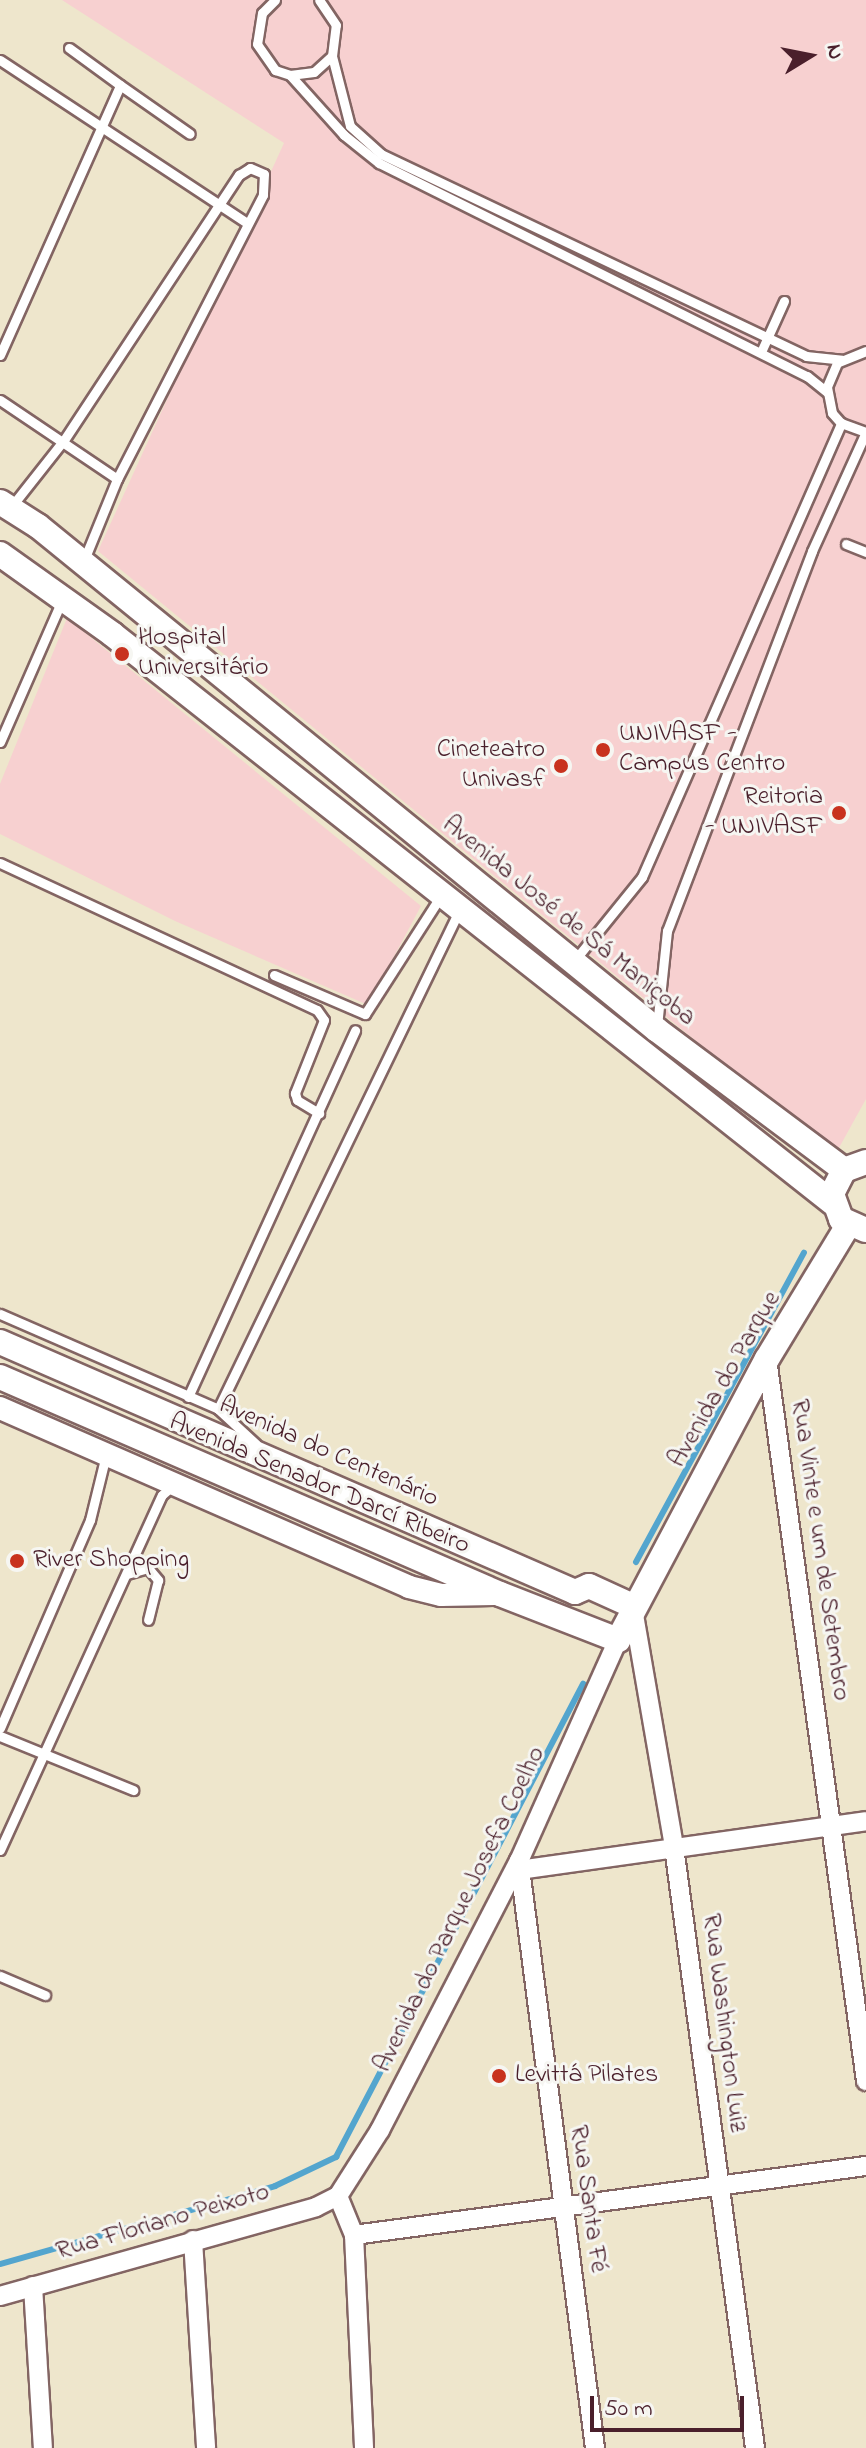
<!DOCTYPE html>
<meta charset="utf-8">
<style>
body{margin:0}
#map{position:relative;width:866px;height:2448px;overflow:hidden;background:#eee6cc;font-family:"Indie Flower",sans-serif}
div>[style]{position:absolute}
.built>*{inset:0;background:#f7d0d0}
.stream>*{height:6px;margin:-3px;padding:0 3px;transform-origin:3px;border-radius:3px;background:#53a5ce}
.roads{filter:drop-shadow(2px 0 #836563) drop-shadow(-2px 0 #836563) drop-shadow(0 2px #836563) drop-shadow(0 -2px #836563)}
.service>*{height:9px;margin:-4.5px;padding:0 4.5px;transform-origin:4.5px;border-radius:4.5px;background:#fff}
.minor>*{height:18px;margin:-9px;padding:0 9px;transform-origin:9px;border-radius:9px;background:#fff}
.tertiary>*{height:22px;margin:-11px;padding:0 11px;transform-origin:11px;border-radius:11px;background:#fff}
.secondary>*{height:24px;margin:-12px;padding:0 12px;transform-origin:12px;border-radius:12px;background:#fff}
.dots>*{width:22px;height:22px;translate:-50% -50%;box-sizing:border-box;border:4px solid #f6f6f2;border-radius:50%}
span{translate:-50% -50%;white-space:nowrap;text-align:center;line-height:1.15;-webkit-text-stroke:6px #f6f6f2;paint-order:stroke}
.poi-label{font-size:26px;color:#4a1f2b}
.left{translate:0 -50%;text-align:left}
.right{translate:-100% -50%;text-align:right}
.street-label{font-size:26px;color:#4a1f2b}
.north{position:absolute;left:770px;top:16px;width:80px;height:80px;-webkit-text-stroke:6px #f6f6f2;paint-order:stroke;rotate:80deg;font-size:22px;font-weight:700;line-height:32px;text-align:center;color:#4a1f2b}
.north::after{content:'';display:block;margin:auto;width:28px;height:36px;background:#4a1f2b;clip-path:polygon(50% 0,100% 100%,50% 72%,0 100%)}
.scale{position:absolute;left:590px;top:2396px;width:154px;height:36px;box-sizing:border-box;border:4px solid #4a1f2b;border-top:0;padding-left:10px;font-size:24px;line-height:28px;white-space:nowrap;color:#4a1f2b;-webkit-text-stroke:6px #f6f6f2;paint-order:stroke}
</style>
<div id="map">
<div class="built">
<i style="clip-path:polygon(62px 0,866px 0,866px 1099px,835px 1155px,98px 551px,284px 143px)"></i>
<i style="clip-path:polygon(67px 618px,421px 906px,368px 1005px,175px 921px,0 834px,0 784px)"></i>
</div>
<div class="stream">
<i style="left:636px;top:1562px;width:352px;rotate:-61.5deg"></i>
<i style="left:0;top:2264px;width:286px;rotate:-15.8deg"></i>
<i style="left:275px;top:2186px;width:68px;rotate:-25.4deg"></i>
<i style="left:336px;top:2157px;width:534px;rotate:-62.43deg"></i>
</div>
<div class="roads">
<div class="service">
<i style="left:275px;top:0;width:18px;rotate:135deg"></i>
<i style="left:262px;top:13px;width:31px;rotate:99deg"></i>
<i style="left:257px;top:44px;width:32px;rotate:55deg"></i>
<i style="left:275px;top:70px;width:16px;rotate:18deg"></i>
<i style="left:290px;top:75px;width:24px;rotate:-7deg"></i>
<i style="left:314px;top:72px;width:24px;rotate:-42deg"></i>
<i style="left:332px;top:56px;width:31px;rotate:-83deg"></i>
<i style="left:336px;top:25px;width:30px;rotate:-124deg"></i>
<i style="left:332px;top:56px;width:72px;rotate:75.6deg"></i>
<i style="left:350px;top:126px;width:42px;rotate:42.1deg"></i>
<i style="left:381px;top:154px;width:471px;rotate:25.4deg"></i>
<i style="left:806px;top:356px;width:36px;rotate:6deg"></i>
<i style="left:0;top:60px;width:295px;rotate:33.4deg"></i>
<i style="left:290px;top:75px;width:81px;rotate:48deg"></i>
<i style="left:344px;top:135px;width:45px;rotate:38.7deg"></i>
<i style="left:379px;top:163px;width:478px;rotate:26.5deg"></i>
<i style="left:807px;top:376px;width:26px;rotate:39deg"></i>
<i style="left:120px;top:85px;width:85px;rotate:35deg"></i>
<i style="left:866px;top:351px;width:31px;rotate:158deg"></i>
<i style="left:837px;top:363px;width:26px;rotate:113deg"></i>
<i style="left:827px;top:387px;width:26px;rotate:79deg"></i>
<i style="left:832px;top:413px;width:13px;rotate:48deg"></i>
<i style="left:841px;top:423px;width:27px;rotate:20deg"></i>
<i style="left:761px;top:352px;width:56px;rotate:-65.7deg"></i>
<i style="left:0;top:355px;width:295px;rotate:-66deg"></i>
<i style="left:120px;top:85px;width:63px;rotate:-144deg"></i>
<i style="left:0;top:400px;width:141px;rotate:34deg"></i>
<i style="left:11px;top:507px;width:85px;rotate:-51.7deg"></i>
<i style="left:64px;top:440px;width:318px;rotate:-56.6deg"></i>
<i style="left:239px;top:175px;width:13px;rotate:-32deg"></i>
<i style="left:250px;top:168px;width:15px;rotate:23deg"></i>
<i style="left:264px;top:174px;width:21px;rotate:93deg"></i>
<i style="left:263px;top:195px;width:319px;rotate:117.2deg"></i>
<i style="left:117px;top:479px;width:87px;rotate:112.2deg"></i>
<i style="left:846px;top:544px;width:22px;rotate:22deg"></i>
<i style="left:0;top:742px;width:155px;rotate:-66.4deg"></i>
<i style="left:0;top:863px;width:349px;rotate:24.9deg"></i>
<i style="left:317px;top:1010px;width:12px;rotate:55deg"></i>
<i style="left:324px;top:1020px;width:79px;rotate:111.7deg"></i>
<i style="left:295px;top:1093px;width:7px;rotate:74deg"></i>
<i style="left:297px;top:1100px;width:26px;rotate:31deg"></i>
<i style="left:574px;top:961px;width:108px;rotate:-51deg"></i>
<i style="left:642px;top:877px;width:496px;rotate:-66.3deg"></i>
<i style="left:274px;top:975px;width:99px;rotate:23.2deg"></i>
<i style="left:365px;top:1014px;width:139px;rotate:-57.3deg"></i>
<i style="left:657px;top:1026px;width:96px;rotate:-84deg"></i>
<i style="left:667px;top:931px;width:407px;rotate:-69.1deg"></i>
<i style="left:812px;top:551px;width:131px;rotate:-65.6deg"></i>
<i style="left:0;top:1314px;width:238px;rotate:23.5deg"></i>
<i style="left:218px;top:1409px;width:52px;rotate:42.6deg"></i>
<i style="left:188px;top:1397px;width:403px;rotate:-65.5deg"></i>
<i style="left:218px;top:1409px;width:553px;rotate:-64.18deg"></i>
<i style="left:127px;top:1574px;width:22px;rotate:-16deg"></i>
<i style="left:148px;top:1568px;width:16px;rotate:50deg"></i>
<i style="left:158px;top:1580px;width:41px;rotate:104deg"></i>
<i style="left:0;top:1728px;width:227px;rotate:-66.6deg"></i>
<i style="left:90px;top:1520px;width:67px;rotate:-76.2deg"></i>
<i style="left:0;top:1736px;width:144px;rotate:22.1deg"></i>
<i style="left:0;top:1850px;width:390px;rotate:-65.5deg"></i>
<i style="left:162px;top:1495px;width:13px;rotate:-42deg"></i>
<i style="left:0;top:1976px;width:49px;rotate:22.9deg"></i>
</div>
<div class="minor">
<i style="left:767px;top:1359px;width:729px;rotate:82.19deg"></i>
<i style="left:633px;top:1609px;width:242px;rotate:80.2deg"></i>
<i style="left:674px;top:1847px;width:606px;rotate:82.32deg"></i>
<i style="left:519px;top:1861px;width:592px;rotate:82.62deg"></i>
<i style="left:519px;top:1870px;width:350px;rotate:-8deg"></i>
<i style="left:338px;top:2196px;width:42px;rotate:67.7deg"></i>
<i style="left:354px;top:2235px;width:213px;rotate:87.3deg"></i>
<i style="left:354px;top:2235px;width:517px;rotate:-7.68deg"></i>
<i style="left:193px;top:2240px;width:208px;rotate:86.4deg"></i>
<i style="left:33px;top:2286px;width:162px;rotate:86.5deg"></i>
<i style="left:0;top:2296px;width:328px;rotate:-15.7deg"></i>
<i style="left:316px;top:2207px;width:25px;rotate:-27deg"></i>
<i style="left:338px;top:2196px;width:78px;rotate:-57.5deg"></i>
<i style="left:380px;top:2130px;width:303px;rotate:-62.7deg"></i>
<i style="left:519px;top:1861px;width:242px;rotate:-65.9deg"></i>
</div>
<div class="tertiary">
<i style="left:0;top:1408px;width:446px;rotate:23.6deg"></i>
<i style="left:409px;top:1587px;width:33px;rotate:14deg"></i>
<i style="left:441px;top:1595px;width:59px;rotate:-1deg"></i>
</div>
<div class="secondary">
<i style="left:0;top:502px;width:45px;rotate:32.3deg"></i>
<i style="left:38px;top:526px;width:798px;rotate:39.15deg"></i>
<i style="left:657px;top:1030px;width:234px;rotate:36.8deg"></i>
<i style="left:0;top:554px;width:138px;rotate:35.5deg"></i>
<i style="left:112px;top:634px;width:918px;rotate:38.28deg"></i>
<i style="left:866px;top:1162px;width:23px;rotate:160deg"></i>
<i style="left:844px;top:1170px;width:27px;rotate:117deg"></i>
<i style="left:832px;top:1194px;width:27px;rotate:70deg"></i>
<i style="left:841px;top:1219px;width:27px;rotate:24deg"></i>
<i style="left:0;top:1342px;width:627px;rotate:23.5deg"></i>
<i style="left:575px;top:1592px;width:15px;rotate:-23deg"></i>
<i style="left:589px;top:1586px;width:48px;rotate:24.4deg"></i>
<i style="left:0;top:1377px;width:545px;rotate:23.46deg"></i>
<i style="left:500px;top:1594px;width:127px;rotate:21.3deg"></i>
<i style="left:618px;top:1640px;width:318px;rotate:-62.1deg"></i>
<i style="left:767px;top:1359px;width:157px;rotate:-58.8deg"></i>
</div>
</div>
<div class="dots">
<i style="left:122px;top:654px;background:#c8321e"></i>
<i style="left:603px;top:750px;background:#c8321e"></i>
<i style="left:561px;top:766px;background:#c8321e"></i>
<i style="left:839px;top:813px;background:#c8321e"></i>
<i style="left:17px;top:1561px;background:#c8321e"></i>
<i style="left:499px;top:2076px;background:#c8321e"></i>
</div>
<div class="poi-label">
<span class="left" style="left:138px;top:654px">Hospital<br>Universitário</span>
<span class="left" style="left:619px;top:750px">UNIVASF -<br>Campus Centro</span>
<span class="right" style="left:545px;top:766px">Cineteatro<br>Univasf</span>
<span class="right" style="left:823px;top:813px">Reitoria<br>- UNIVASF</span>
<span class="left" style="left:33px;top:1561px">River Shopping</span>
<span class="left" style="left:515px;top:2076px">Levittá Pilates</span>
</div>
<div class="street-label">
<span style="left:568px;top:922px;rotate:39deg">Avenida José de Sá Maniçoba</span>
<span style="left:726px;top:1380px;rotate:-60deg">Avenida do Parque</span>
<span style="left:328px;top:1453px;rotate:24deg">Avenida do Centenário</span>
<span style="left:319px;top:1485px;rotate:23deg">Avenida Senador Darcí Ribeiro</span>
<span style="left:819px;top:1550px;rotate:82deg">Rua Vinte e um de Setembro</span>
<span style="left:461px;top:1910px;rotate:-64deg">Avenida do Parque Josefa Coelho</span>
<span style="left:723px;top:2023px;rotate:83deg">Rua Washington Luiz</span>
<span style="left:587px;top:2199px;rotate:82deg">Rua Santa Fé</span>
<span style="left:163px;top:2223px;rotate:-16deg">Rua Floriano Peixoto</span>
</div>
<div class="north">N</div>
<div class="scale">50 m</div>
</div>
